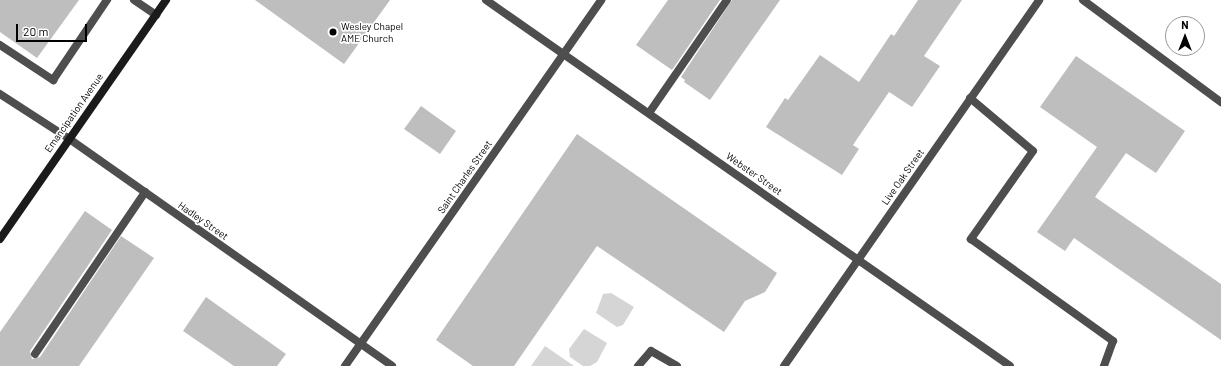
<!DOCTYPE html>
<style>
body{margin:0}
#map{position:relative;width:1221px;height:366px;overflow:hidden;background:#fff;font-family:Barlow,sans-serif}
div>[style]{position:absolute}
.green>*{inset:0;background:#d5d5d5}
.building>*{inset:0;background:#bebebe}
.service>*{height:8px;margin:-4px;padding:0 4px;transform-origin:4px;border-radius:4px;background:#4e4e4e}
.minor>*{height:8px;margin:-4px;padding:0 4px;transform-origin:4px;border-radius:4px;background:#4e4e4e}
.secondary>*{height:8px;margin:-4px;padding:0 4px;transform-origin:4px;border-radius:4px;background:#1b1b1b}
.dots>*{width:11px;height:11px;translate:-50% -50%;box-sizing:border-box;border:2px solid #fff;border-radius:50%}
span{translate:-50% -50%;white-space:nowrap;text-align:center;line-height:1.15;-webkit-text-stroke:3.5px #fff;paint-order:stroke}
.poi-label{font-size:10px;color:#000}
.left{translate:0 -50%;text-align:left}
.street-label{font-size:10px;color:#000}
.north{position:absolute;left:1165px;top:16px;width:40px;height:40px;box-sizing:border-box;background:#fff;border:1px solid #999;border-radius:50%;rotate:0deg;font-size:11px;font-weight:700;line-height:16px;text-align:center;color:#000}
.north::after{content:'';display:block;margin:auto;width:14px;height:18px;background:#000;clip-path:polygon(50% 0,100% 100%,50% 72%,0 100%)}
.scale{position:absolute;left:16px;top:24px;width:71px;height:18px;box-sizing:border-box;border:2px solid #000;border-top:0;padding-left:5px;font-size:12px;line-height:14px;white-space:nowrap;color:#000;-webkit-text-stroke:3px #fff;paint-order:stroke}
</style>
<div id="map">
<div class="green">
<i style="clip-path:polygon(611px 293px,634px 307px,623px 325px,617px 327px,596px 313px,603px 294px)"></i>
<i style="clip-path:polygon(584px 329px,607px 343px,597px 362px,590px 366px,583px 366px,570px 357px,569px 349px)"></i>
<i style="clip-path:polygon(545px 346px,574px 366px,531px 366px)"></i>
</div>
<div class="building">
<i style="clip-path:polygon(0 0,79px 0,37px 58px,0 32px)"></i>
<i style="clip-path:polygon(255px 0,390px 0,344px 64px)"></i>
<i style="clip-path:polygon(668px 0,720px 0,672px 70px,636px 45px)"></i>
<i style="clip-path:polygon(732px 0,780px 0,710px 100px,684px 82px,685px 80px,681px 77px)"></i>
<i style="clip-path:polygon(918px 0,962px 0,924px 56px,940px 66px,912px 107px,889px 92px,853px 145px,859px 149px,842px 175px,766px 127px,785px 98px,788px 100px,820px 55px,859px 82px,891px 34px,894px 36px)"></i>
<i style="clip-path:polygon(1076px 56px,1185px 131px,1156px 173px,1126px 153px,1095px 197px,1221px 284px,1221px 340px,1074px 238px,1065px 251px,1037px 232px,1097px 147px,1040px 107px)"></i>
<i style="clip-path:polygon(421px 106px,456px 131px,440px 154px,404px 129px)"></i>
<i style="clip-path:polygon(577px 134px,777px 273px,765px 292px,745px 301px,724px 332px,597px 246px,514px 366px,473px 366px,436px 340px)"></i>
<i style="clip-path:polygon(85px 211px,112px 230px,30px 351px,32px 359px,40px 357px,121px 236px,154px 258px,79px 366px,0 366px,0 332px)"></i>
<i style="clip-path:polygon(206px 297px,286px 354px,277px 366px,234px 366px,183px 331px)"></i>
</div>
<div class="service">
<i style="left:134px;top:0;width:27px;rotate:34deg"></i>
<i style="left:0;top:45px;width:64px;rotate:33.4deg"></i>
<i style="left:53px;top:80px;width:97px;rotate:-56deg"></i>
<i style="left:970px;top:98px;width:82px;rotate:40.1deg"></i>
<i style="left:1033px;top:151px;width:108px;rotate:125.2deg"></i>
<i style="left:971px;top:239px;width:175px;rotate:35.7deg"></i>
<i style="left:1113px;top:341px;width:27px;rotate:110deg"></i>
<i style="left:649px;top:113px;width:137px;rotate:-55.4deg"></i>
<i style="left:35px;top:354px;width:196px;rotate:-55.8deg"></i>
<i style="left:638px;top:366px;width:20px;rotate:-49deg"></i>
<i style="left:651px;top:351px;width:30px;rotate:30deg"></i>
</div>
<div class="minor">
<i style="left:486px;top:0;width:639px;rotate:34.93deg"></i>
<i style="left:1083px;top:0;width:172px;rotate:36.5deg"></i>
<i style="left:0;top:94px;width:81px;rotate:32.9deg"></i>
<i style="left:68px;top:138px;width:396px;rotate:35.1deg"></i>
<i style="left:345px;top:366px;width:447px;rotate:-55deg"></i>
<i style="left:784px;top:366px;width:446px;rotate:-55.1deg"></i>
</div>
<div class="secondary">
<i style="left:0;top:239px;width:291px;rotate:-55.2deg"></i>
</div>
<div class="dots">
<i style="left:333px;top:32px;background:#000"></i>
</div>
<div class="poi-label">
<span class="left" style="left:341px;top:32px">Wesley Chapel<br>AME Church</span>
</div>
<div class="street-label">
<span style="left:74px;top:113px;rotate:-55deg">Emancipation Avenue</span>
<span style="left:754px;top:174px;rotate:35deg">Webster Street</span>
<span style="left:465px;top:177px;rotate:-55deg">Saint Charles Street</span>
<span style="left:903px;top:177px;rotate:-55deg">Live Oak Street</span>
<span style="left:203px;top:221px;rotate:35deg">Hadley Street</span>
</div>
<div class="north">N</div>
<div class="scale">20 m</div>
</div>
